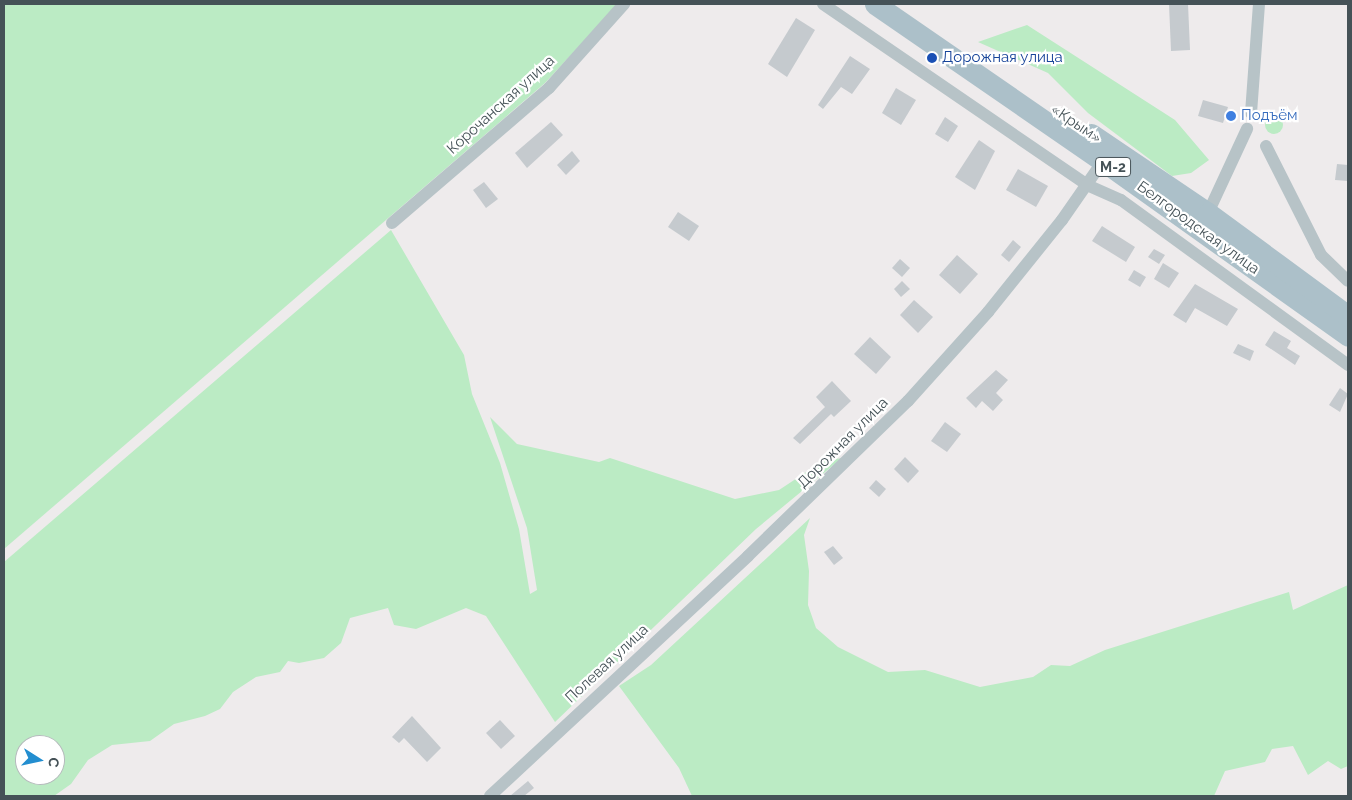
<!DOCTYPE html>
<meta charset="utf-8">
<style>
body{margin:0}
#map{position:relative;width:1352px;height:800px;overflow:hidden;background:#eeebec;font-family:Raleway,sans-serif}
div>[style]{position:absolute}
.green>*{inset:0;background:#bbebc4}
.round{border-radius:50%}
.building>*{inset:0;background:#c5cace}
.minor>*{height:12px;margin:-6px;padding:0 6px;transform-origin:6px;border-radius:6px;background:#b7c3c7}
.primary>*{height:21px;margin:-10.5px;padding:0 10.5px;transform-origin:10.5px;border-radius:10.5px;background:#acc0c9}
.dots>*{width:14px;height:14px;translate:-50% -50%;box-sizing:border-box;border:2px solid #fff;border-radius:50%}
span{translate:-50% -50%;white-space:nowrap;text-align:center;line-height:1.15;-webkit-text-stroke:4.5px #fff;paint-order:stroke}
.shield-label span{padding:1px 4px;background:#fff;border:1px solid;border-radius:4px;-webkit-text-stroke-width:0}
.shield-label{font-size:14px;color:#455257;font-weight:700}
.transit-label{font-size:15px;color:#164399}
.left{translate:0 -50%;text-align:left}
.street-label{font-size:15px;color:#455257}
.shop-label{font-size:15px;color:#366cbe}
.frame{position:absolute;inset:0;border:5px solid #455257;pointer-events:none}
.north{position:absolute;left:15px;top:735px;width:50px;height:50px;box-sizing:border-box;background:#fff;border:1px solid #b5babc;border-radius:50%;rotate:100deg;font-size:14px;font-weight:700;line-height:20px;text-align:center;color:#455257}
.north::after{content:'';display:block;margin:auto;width:18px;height:22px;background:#238ed0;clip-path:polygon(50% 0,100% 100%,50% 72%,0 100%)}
</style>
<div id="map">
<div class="green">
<i style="clip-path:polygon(4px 4px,618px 4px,545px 83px,4px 549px)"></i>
<i style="clip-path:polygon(1027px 25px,1175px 120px,1209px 160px,1191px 173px,1172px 176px,1088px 113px,1048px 73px,978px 42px)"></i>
<i class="round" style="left:1265px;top:116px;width:18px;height:18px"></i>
<i style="clip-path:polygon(evenodd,391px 230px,464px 355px,472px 394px,500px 463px,519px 529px,530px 594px,537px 590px,527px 528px,490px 417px,517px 444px,599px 462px,610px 458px,735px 499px,779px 490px,823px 461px,842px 458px,756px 529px,555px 722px,486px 616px,466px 608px,416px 629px,394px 625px,388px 608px,350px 618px,341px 643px,324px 658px,299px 663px,288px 661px,280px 672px,256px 677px,233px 692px,220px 709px,205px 716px,174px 724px,150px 741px,112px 745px,88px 760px,71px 784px,54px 796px,4px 796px,4px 562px,391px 230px,25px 745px,55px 745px,55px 775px,25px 775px,25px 745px)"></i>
<i style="clip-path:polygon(810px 518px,804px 535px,809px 571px,808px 605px,816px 628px,838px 647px,888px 672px,925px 670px,980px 687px,1033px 677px,1051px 665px,1070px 666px,1105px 650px,1289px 592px,1293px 610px,1348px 585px,1348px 766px,1341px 769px,1328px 761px,1308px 775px,1293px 746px,1272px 749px,1265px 762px,1225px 771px,1214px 796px,692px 796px,679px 768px,619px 686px,651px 665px)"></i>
</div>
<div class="building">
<i style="clip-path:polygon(1169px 4px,1188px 4px,1190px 50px,1171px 51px)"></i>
<i style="clip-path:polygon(796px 18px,815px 30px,787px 77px,768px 64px)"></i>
<i style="clip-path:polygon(850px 56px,870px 69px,852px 94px,841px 87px,823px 109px,818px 105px)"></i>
<i style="clip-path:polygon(896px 88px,916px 100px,901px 125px,882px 113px)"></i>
<i style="clip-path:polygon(1203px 100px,1228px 107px,1223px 123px,1198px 116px)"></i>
<i style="clip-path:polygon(945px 117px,958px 126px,948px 142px,935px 134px)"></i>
<i style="clip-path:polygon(551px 122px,563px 135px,527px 168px,515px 153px)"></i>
<i style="clip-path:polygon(979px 140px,995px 151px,975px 190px,955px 177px)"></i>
<i style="clip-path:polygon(572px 151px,580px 161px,566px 175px,557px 165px)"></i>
<i style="clip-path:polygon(1337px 164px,1348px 165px,1348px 181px,1335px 180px)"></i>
<i style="clip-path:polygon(1018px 169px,1048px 186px,1036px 207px,1006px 190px)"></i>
<i style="clip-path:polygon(484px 182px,498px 199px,486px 208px,473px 190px)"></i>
<i style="clip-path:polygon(678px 212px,699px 226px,689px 241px,668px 227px)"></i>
<i style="clip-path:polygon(1102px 226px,1135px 247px,1126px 262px,1092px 241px)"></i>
<i style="clip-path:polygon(1013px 240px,1021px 247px,1009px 262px,1001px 255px)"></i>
<i style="clip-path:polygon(1154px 249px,1165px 255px,1159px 264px,1148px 257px)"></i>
<i style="clip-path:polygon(957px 255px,978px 274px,960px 294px,939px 275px)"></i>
<i style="clip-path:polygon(900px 259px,910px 268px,902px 277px,892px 268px)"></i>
<i style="clip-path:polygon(1163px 263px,1179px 273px,1169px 288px,1154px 279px)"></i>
<i style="clip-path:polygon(1134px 270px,1146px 277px,1140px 287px,1128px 280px)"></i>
<i style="clip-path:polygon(902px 281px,910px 289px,901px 297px,894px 289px)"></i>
<i style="clip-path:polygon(1195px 284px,1238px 309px,1227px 326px,1195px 308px,1186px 323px,1173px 315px)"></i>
<i style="clip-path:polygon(914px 300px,933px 317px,918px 333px,900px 315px)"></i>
<i style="clip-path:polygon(1274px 331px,1291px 341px,1287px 348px,1300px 356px,1295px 365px,1265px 345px)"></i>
<i style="clip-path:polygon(870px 337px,891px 357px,876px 374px,854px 354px)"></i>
<i style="clip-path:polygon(1238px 344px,1254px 351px,1250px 361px,1233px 353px)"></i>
<i style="clip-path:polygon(996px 370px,1008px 380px,996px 393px,1003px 400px,993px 411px,982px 401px,976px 408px,966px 398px)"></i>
<i style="clip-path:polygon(832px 381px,851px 401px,834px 417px,831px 414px,800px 444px,793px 438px,825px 407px,816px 397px)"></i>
<i style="clip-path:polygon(1340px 388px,1348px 394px,1340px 412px,1329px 405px)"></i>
<i style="clip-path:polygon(945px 422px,961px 434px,947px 452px,931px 441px)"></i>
<i style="clip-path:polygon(905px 457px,919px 471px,908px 483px,894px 469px)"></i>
<i style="clip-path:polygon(876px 480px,886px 489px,879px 497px,869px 488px)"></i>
<i style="clip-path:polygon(833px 546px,843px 558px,834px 565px,824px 552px)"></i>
<i style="clip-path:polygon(412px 716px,441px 748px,427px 762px,404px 738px,399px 743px,392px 737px)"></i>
<i style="clip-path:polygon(500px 720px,515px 736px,501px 749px,486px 733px)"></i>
<i style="clip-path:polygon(528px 781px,534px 788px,524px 796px,510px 796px)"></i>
</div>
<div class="minor">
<i style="left:823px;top:4px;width:320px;rotate:34.4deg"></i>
<i style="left:1087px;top:185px;width:37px;rotate:24deg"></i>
<i style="left:1121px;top:200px;width:281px;rotate:36deg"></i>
<i style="left:1251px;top:113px;width:109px;rotate:-85.8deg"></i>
<i style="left:1266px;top:146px;width:122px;rotate:63.2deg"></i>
<i style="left:1321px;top:255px;width:37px;rotate:44deg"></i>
<i style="left:1208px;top:213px;width:93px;rotate:-65.1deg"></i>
<i style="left:392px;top:223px;width:207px;rotate:-40.7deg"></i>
<i style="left:549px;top:88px;width:113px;rotate:-48.2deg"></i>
<i style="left:490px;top:796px;width:352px;rotate:-42.9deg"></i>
<i style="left:748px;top:556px;width:223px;rotate:-44.1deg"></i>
<i style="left:908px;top:401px;width:120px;rotate:-48deg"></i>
<i style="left:988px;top:312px;width:118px;rotate:-51.2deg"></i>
<i style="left:1062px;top:220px;width:72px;rotate:-55.2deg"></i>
</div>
<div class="primary">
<i style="left:875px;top:4px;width:277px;rotate:34.6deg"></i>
<i style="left:1103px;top:161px;width:301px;rotate:35.5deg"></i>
<i style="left:1091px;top:134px;width:141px;rotate:34deg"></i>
<i style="left:1208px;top:213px;width:174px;rotate:36.3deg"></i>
</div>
<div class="dots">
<i style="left:932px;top:58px;background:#1a4fb4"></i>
<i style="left:1231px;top:116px;background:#3f7fe0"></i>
</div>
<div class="shield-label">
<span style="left:1113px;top:167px">М-2</span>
</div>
<div class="transit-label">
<span class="left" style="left:942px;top:58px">Дорожная улица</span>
</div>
<div class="street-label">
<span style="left:501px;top:105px;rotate:-42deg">Корочанская улица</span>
<span style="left:1076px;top:124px;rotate:34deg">«Крым»</span>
<span style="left:1198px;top:228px;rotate:36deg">Белгородская улица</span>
<span style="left:843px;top:443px;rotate:-45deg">Дорожная улица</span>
<span style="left:607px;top:664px;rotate:-43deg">Полевая улица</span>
</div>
<div class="shop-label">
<span class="left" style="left:1241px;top:116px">Подъём</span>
</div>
<div class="frame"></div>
<div class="north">С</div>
</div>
